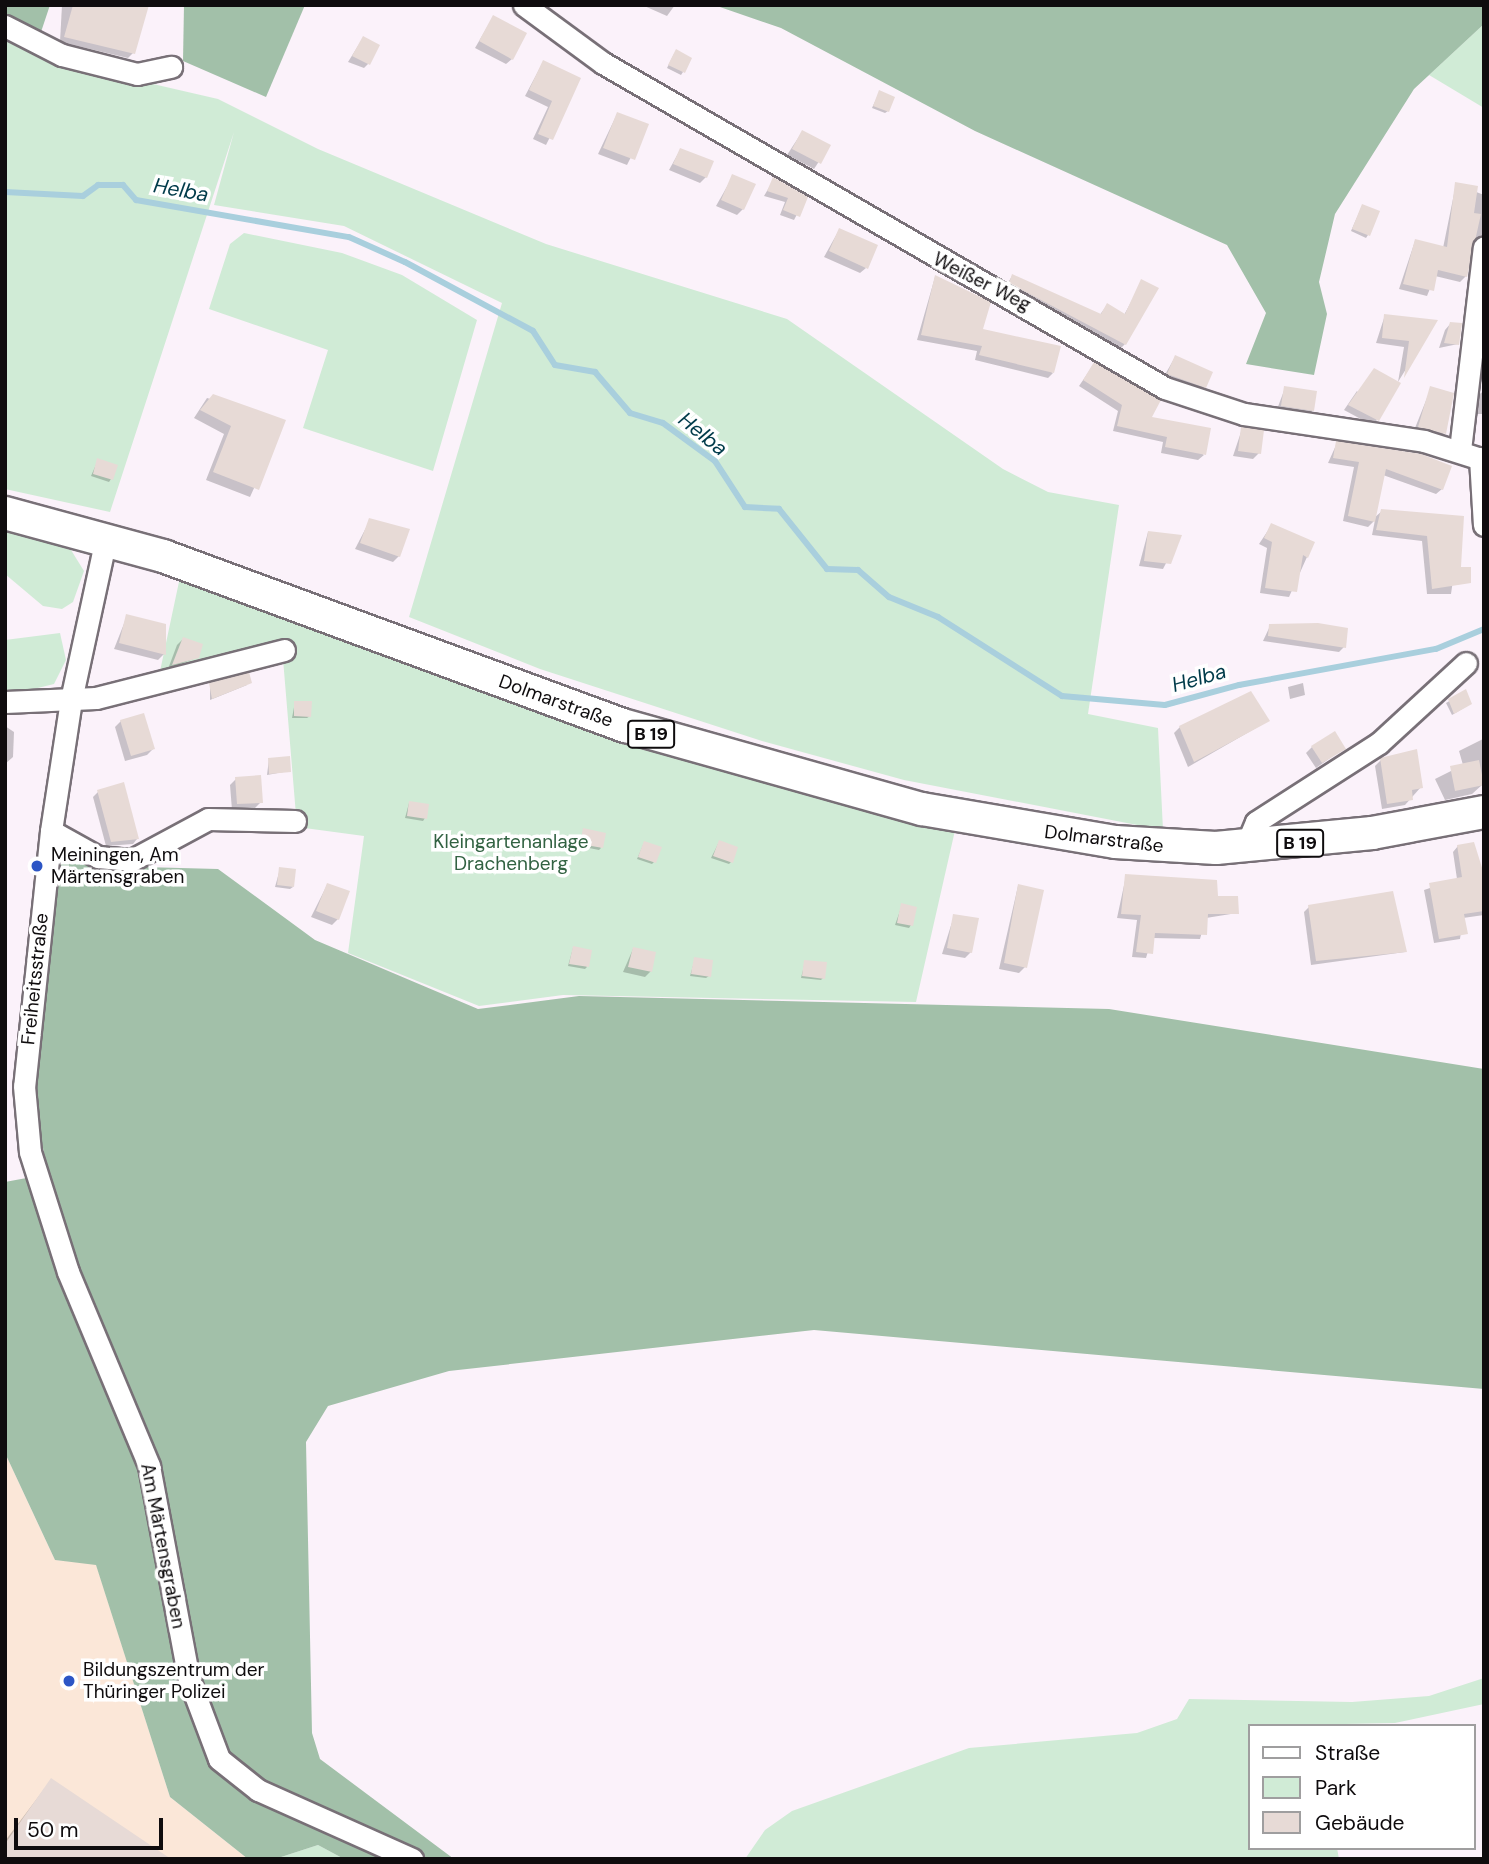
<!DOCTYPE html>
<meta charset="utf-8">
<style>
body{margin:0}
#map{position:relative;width:1489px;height:1864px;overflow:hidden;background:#fbf2fa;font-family:"DM Sans",sans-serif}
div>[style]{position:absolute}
.education>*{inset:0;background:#fbe7d8}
.green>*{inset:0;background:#d0ebd6}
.forest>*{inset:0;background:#a2c0a9}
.shadow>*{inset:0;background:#0003}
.stream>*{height:6px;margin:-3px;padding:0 3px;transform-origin:3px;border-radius:3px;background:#a9cfdd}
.building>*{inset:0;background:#e7dad6}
.roads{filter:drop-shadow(2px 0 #787077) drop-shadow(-2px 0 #787077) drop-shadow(0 2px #787077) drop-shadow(0 -2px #787077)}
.street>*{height:21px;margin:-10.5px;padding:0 10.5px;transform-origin:10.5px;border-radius:10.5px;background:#fff}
.primary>*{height:32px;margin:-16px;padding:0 16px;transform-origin:16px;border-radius:16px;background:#fff}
.dots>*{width:19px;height:19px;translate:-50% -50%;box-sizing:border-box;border:4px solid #fff;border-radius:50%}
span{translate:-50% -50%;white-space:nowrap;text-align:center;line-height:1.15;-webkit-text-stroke:7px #fff;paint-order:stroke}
.shield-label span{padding:2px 5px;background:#fff;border:2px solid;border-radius:5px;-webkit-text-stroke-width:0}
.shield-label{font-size:18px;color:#0f0c0e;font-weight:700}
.street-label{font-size:19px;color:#0f0c0e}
.park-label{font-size:19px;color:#326242}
.poi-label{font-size:19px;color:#0f0c0e}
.left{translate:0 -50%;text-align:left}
.water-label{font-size:21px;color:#003b4a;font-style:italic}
.frame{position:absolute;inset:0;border:7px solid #0f0c0e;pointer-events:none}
.legend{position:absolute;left:1248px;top:1724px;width:228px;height:126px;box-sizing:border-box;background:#fff;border:2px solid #9f9e9f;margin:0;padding:9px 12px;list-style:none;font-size:21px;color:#0f0c0e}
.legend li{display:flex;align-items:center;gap:14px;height:35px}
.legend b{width:35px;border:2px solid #9f9e9f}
.scale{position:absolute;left:14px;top:1818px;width:149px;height:32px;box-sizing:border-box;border:4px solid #0f0c0e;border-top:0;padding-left:9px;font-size:21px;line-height:24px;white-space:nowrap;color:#0f0c0e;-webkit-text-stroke:5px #fff;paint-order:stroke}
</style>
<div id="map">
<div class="education">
<i style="clip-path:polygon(5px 1453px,55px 1560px,96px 1564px,170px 1797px,248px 1859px,5px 1859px)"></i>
</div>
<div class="green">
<i style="clip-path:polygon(1484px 24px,1484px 108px,1429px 75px)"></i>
<i style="clip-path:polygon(5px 31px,49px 60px,218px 99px,318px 149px,546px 244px,787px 319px,1003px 469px,1048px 492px,1119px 505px,1088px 714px,1158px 728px,1163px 830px,904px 780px,762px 741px,540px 669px,409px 617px,502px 303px,344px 226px,214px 205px,234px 132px,110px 512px,5px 489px)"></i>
<i style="clip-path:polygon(244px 233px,342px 253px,402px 275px,477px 320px,433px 471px,303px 428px,328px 350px,209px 309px,230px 244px)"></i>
<i style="clip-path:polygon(5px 529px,71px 550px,84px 571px,73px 602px,62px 609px,43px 606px,5px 574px)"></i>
<i style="clip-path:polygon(180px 577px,956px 826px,916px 1002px,563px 995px,479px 1006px,348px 953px,364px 836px,297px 827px,282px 647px,159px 676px)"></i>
<i style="clip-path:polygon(60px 633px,66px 660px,54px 684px,5px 696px,5px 640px)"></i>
<i style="clip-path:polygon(1484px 1678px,1484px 1704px,1395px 1723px,1249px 1726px,1249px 1848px,1337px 1848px,1339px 1859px,745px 1859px,765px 1830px,792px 1811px,969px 1748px,1137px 1733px,1177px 1719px,1189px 1699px,1352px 1702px,1429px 1696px)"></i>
<i style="clip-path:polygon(318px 1845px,344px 1859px,275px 1859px)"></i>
</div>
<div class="forest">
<i style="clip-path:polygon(5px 5px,50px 5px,40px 35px,5px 20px)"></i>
<i style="clip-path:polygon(184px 5px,305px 5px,266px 97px,183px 61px)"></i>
<i style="clip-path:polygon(1484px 5px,1484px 24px,1414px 89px,1335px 214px,1319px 282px,1327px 314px,1314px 375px,1246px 364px,1266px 313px,1227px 245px,975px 131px,781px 28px,717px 6px)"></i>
<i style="clip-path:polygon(65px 849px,105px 866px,218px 869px,315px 940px,478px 1009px,579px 996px,1109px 1009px,1484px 1069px,1484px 1389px,814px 1330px,449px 1371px,328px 1406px,306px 1442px,312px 1733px,320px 1759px,454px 1859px,423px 1859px,410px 1849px,402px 1859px,344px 1859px,318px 1845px,275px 1859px,248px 1859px,170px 1797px,96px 1565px,55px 1560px,5px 1453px,5px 1182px,48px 1174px,32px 1091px,55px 859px)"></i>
</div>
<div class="shadow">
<i style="clip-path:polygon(62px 5px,94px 5px,133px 53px,128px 58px,60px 42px)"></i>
<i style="clip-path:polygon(642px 5px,675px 5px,667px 16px)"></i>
<i style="clip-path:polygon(493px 17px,512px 59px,506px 64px,475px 48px)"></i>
<i style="clip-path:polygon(363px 38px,370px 62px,364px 68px,348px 62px)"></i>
<i style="clip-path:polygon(674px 54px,683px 72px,681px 75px,667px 68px)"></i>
<i style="clip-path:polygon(543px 62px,579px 79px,546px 145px,533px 139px,548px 107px,525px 96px)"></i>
<i style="clip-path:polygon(879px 93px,888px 111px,885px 113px,872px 108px)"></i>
<i style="clip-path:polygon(617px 114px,647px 125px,627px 165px,598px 154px)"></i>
<i style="clip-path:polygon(802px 132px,829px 146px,814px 169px,787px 155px)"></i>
<i style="clip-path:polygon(680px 150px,706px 177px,700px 183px,669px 170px)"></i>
<i style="clip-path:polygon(733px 176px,743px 209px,737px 215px,716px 206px)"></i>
<i style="clip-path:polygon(774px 179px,806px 197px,794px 220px,780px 215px,785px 202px,764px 196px)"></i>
<i style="clip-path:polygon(1456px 184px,1484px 195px,1484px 240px,1472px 242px,1466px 276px,1460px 282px,1435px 276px,1427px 296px,1399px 289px,1415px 241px,1443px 248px)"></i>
<i style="clip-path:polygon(1362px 206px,1368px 235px,1366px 238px,1351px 231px)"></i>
<i style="clip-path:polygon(839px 230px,866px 268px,860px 273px,824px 257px)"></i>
<i style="clip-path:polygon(1012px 276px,1099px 316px,1107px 305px,1124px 315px,1142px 282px,1125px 344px,1120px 349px,1005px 288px)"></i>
<i style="clip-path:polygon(935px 277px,981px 330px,1053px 373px,1048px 378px,975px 360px,977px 351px,917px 340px)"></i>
<i style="clip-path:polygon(1385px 315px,1435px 322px,1398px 382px,1404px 347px,1376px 343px)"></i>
<i style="clip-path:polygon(1451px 323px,1458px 344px,1439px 348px,1445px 330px)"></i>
<i style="clip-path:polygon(1175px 357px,1204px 387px,1198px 393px,1162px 380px)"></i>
<i style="clip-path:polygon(1094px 364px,1149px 418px,1204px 455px,1198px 460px,1161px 453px,1163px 442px,1113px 431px,1118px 411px,1079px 386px)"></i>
<i style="clip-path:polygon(1285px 388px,1313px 410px,1307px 416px,1276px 412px)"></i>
<i style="clip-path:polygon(1431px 388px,1444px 433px,1438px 439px,1413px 433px)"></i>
<i style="clip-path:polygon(1357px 391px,1377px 420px,1372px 425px,1344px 410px)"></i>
<i style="clip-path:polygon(1484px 391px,1484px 414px,1473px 414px,1475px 397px)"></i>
<i style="clip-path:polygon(207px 398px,284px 422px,250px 497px,206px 480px,224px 434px,194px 418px)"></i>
<i style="clip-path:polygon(1242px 429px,1259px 453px,1253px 459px,1233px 456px)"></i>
<i style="clip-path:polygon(1337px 443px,1442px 489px,1436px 494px,1383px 475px,1374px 518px,1382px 511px,1462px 518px,1451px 594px,1427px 594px,1422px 541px,1372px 535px,1375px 520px,1368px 527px,1343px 521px,1354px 467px,1328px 463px)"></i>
<i style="clip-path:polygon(98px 460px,111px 479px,109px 482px,91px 476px)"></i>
<i style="clip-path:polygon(370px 520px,399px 556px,393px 562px,355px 549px)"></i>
<i style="clip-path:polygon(1271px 526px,1307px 557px,1289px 597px,1260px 593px,1267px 548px,1259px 544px)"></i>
<i style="clip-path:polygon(1148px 532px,1180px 536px,1163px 569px,1139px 566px)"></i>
<i style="clip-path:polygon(127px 616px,164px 654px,158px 660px,114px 649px)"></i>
<i style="clip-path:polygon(1270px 626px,1344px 647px,1339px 652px,1263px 641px)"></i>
<i style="clip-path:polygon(183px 639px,198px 657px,168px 669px,177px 645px)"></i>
<i style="clip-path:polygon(1303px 683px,1305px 695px,1290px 699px,1288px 687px)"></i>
<i style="clip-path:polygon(210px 684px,247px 685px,210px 700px)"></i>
<i style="clip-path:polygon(1465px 692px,1467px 706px,1452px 715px,1446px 703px)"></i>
<i style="clip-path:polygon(295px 702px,310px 716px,307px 718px,292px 718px)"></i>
<i style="clip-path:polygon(121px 721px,153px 749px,147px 755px,125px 761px,115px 727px)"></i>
<i style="clip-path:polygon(1268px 721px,1188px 767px,1174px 733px,1180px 727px)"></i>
<i style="clip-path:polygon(5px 726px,14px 732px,13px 757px,5px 764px)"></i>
<i style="clip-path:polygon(1483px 739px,1482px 785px,1472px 794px,1445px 800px,1435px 779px,1463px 765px,1459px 751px)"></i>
<i style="clip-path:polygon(1312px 747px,1344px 748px,1316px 768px,1306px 753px)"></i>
<i style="clip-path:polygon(269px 759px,289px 771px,267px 775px)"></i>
<i style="clip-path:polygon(1381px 760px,1421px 787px,1405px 805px,1382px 809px,1375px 766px)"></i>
<i style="clip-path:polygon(236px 779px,261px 802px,255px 808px,232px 810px,230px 785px)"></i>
<i style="clip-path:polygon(98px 792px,137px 839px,133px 844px,106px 846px,93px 797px)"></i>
<i style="clip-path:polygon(409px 803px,425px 818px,423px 821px,405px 818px)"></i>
<i style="clip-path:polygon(584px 830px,601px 848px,599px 850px,579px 846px)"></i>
<i style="clip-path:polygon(719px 842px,731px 862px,729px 864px,711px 858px)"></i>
<i style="clip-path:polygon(644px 843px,654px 862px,652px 864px,637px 859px)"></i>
<i style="clip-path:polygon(1458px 846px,1484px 875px,1484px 915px,1463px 918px,1460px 939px,1434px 943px,1424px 890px,1457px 879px,1453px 852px)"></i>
<i style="clip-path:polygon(280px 869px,293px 887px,290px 889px,275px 887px)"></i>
<i style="clip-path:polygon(1126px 876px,1217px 898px,1237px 913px,1206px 918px,1200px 939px,1152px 938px,1146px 958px,1132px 957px,1137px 920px,1117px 918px)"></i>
<i style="clip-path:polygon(327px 885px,338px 919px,332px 925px,311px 917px)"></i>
<i style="clip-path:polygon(1018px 886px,1025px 967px,1019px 973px,999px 969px)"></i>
<i style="clip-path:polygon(902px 905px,911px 925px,909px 928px,895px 925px)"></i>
<i style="clip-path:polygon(1309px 907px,1405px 952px,1311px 965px,1304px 912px)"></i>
<i style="clip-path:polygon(954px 916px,971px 952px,965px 958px,942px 954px)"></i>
<i style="clip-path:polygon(573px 948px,587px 967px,585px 969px,568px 966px)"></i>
<i style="clip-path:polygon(633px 949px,651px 971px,645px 977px,623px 972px)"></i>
<i style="clip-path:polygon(695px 959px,709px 976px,706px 978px,690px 976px)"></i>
<i style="clip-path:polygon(805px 962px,823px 978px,821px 980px,801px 978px)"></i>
<i style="clip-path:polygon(51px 1780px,5px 1859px,5px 1841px)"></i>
</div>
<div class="stream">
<i style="left:5px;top:192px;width:78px;rotate:2.9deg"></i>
<i style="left:83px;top:196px;width:19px;rotate:-36deg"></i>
<i style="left:98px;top:185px;width:25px"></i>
<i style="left:123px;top:185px;width:20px;rotate:49deg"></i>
<i style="left:136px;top:200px;width:216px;rotate:9.9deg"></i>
<i style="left:349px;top:237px;width:61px;rotate:24.1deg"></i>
<i style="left:405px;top:262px;width:145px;rotate:28.3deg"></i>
<i style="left:533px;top:331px;width:40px;rotate:57.1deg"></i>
<i style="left:555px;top:365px;width:41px;rotate:9.9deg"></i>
<i style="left:595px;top:372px;width:54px;rotate:49.5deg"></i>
<i style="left:630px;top:413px;width:34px;rotate:17deg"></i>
<i style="left:663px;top:423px;width:64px;rotate:36.2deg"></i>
<i style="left:715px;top:461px;width:55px;rotate:56.9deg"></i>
<i style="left:745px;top:507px;width:34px;rotate:3deg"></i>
<i style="left:779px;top:509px;width:77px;rotate:51.3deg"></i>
<i style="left:827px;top:569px;width:31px;rotate:2deg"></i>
<i style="left:858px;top:570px;width:41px;rotate:41.1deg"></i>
<i style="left:889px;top:597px;width:53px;rotate:22.2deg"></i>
<i style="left:938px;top:617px;width:147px;rotate:32.5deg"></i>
<i style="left:1062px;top:696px;width:103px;rotate:5deg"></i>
<i style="left:1165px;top:705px;width:77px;rotate:-15.1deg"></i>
<i style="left:1239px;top:685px;width:200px;rotate:-10.4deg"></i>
<i style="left:1436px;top:649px;width:52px;rotate:-22.6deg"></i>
</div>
<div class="building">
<i style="clip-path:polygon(73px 5px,149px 5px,135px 54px,64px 37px)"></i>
<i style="clip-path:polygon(493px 15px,527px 33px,513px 60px,479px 41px)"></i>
<i style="clip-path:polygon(363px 36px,380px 45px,370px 65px,352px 56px)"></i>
<i style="clip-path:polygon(676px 49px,692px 58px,685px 73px,668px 65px)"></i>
<i style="clip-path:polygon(543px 60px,581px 78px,553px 140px,538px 134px,552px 101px,529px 90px)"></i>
<i style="clip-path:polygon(879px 90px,895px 97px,889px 112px,873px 106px)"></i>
<i style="clip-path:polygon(617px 112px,649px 124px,635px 160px,603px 148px)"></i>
<i style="clip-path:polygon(802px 130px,831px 145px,821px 164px,792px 149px)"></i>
<i style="clip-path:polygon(680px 148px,714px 161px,707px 178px,673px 164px)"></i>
<i style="clip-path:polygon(732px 174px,756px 184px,744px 210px,721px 200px)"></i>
<i style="clip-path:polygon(773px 177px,808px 197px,800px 217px,783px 210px,788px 198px,767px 191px)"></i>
<i style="clip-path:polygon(1455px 182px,1478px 186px,1474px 213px,1481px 214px,1467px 277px,1438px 270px,1434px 291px,1403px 284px,1415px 239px,1447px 247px)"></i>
<i style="clip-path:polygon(1362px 204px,1380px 211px,1370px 236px,1352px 229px)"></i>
<i style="clip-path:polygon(839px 228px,878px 245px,868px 269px,829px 251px)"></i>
<i style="clip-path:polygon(1012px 274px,1101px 314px,1107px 303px,1125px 314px,1141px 279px,1159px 288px,1126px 345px,1009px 283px)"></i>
<i style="clip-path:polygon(935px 275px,991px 302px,983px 329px,1061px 346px,1054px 373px,979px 355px,982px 346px,921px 335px)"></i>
<i style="clip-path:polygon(1384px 314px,1438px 320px,1404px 378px,1409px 341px,1382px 338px)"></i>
<i style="clip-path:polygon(1450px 322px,1462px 323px,1459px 345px,1444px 343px)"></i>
<i style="clip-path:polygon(1175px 355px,1213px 372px,1206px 388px,1167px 374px)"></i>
<i style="clip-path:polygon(1094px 362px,1161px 400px,1152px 417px,1211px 428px,1206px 455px,1165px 447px,1167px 437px,1117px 426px,1122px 405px,1083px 380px)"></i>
<i style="clip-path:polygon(1374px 368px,1401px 383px,1379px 421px,1348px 405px)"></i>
<i style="clip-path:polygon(1284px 386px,1317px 391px,1314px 411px,1281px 406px)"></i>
<i style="clip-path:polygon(1430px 386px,1454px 393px,1446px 434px,1418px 427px)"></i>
<i style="clip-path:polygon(213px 394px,286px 420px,259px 490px,213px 472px,231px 426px,200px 410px)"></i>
<i style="clip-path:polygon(1241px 427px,1264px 430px,1261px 454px,1238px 451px)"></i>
<i style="clip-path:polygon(1336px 441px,1421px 454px,1452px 466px,1443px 490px,1386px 469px,1375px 522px,1348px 516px,1359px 462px,1333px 458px)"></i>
<i style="clip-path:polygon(97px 458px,118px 465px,113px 480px,93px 474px)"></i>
<i style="clip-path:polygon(1381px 509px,1464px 516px,1461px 567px,1471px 567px,1471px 583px,1432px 589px,1427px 536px,1376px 530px)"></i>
<i style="clip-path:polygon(369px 518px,410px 529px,400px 557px,360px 543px)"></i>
<i style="clip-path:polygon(1271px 523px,1315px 542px,1308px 558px,1303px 555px,1297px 592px,1265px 588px,1272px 542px,1264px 538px)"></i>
<i style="clip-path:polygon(1148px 531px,1182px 535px,1171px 564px,1144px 561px)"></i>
<i style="clip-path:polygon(126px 614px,166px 624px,166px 655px,119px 643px)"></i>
<i style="clip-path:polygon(1318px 623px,1348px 628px,1346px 648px,1268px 636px,1269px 624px)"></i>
<i style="clip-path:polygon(183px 637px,203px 644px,199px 658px,172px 665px)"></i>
<i style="clip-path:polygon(249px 672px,252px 683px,212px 699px,209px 683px)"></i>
<i style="clip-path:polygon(1466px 689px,1472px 704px,1454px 714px,1448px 699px)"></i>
<i style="clip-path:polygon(1251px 691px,1270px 721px,1194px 762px,1179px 726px)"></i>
<i style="clip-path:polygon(294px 701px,312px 701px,311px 717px,294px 716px)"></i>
<i style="clip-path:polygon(144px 713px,155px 749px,131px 756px,120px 720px)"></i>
<i style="clip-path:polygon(1335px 731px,1346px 749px,1322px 763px,1311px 746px)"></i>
<i style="clip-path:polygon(1417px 749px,1423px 788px,1412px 790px,1413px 800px,1387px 804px,1380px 758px)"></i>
<i style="clip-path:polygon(290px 756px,291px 772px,269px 774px,268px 758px)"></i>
<i style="clip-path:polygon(1479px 760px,1484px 785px,1455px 791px,1450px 766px)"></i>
<i style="clip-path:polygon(261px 775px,263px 803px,237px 804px,235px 777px)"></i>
<i style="clip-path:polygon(124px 782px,139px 839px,111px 842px,97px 790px)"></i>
<i style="clip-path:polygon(409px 801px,429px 804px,427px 819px,407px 816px)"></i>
<i style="clip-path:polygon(583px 828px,606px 833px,603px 848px,580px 844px)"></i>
<i style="clip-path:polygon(719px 840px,738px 847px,733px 863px,713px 856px)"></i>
<i style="clip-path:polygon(644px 841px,662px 847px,656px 863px,638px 857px)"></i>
<i style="clip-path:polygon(1474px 842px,1484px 874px,1484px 911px,1464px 914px,1468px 934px,1439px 939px,1429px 883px,1462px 877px,1457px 845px)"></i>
<i style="clip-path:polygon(279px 867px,296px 869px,294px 887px,277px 885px)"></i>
<i style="clip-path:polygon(1125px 874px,1217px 880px,1218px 896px,1238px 896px,1239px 914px,1208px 914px,1207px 935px,1155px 933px,1153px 954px,1136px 952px,1141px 915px,1121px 914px)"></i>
<i style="clip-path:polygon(327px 883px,350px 891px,339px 920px,316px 911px)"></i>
<i style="clip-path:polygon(1018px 884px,1044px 890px,1027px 968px,1004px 963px)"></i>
<i style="clip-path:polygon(1393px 891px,1407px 952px,1316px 961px,1308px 905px)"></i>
<i style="clip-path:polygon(901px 903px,917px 907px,913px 926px,897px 923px)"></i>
<i style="clip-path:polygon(953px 914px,979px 918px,972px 953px,947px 948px)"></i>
<i style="clip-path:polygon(573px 946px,592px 950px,589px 967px,569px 964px)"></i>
<i style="clip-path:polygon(633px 947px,656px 952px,652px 972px,628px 967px)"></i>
<i style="clip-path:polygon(694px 957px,713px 960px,711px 977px,691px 974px)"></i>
<i style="clip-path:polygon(804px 960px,827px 962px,825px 979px,802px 976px)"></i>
<i style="clip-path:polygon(51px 1778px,171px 1859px,5px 1859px,5px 1844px)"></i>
</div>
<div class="roads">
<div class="street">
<i style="left:524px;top:5px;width:98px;rotate:36.3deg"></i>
<i style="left:603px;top:63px;width:649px;rotate:30.04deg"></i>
<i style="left:1165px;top:388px;width:83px;rotate:18.2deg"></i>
<i style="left:1244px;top:414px;width:182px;rotate:8.5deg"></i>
<i style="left:1424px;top:441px;width:63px;rotate:17.6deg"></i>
<i style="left:5px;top:26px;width:64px;rotate:27deg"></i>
<i style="left:62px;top:55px;width:77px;rotate:14.2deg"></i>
<i style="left:137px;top:74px;width:35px;rotate:-12deg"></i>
<i style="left:1460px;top:450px;width:204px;rotate:-83.3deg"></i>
<i style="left:1480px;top:458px;width:67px;rotate:86.6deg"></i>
<i style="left:106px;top:538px;width:166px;rotate:102.2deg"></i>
<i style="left:71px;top:700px;width:133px;rotate:98.7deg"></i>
<i style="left:51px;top:831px;width:256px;rotate:96deg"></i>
<i style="left:24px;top:1086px;width:66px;rotate:84.8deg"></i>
<i style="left:30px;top:1152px;width:126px;rotate:72.4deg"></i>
<i style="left:68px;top:1272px;width:210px;rotate:67.3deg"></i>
<i style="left:149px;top:1466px;width:217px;rotate:79.4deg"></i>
<i style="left:189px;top:1679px;width:85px;rotate:69.4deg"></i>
<i style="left:219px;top:1759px;width:50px;rotate:38.5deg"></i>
<i style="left:258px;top:1790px;width:169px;rotate:24.1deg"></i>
<i style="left:5px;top:702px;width:91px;rotate:-2.5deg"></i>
<i style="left:96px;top:698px;width:194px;rotate:-14.3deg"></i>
<i style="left:51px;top:831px;width:54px;rotate:29deg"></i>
<i style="left:98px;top:857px;width:34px;rotate:5deg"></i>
<i style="left:132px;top:860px;width:86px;rotate:-28.3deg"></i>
<i style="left:208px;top:819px;width:87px;rotate:1.3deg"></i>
<i style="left:1245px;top:848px;width:28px;rotate:-67deg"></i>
<i style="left:1256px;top:822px;width:146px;rotate:-32.7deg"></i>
<i style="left:1379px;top:743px;width:118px;rotate:-42.6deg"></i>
</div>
<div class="primary">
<i style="left:5px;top:513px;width:164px;rotate:15.2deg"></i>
<i style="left:163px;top:556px;width:493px;rotate:20.2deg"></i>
<i style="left:626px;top:726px;width:307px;rotate:15.7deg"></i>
<i style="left:922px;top:809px;width:196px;rotate:9.7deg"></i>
<i style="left:1115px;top:842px;width:101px;rotate:3.4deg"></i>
<i style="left:1216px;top:848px;width:157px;rotate:-5.5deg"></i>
<i style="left:1372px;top:833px;width:114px;rotate:-10.6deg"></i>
</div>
</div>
<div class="dots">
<i style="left:37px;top:866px;background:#2c55c5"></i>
<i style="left:69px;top:1681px;background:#2c55c5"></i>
</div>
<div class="shield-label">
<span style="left:651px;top:734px">B 19</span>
<span style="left:1300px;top:843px">B 19</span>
</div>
<div class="street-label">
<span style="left:982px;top:282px;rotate:27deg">Weißer Weg</span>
<span style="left:556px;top:701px;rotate:20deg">Dolmarstraße</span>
<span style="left:1104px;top:839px;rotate:7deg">Dolmarstraße</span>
<span style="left:35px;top:979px;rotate:-84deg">Freiheitsstraße</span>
<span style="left:163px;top:1546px;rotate:79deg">Am Märtensgraben</span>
</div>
<div class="park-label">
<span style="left:511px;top:853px">Kleingartenanlage<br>Drachenberg</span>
</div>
<div class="poi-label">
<span class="left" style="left:51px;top:866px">Meiningen, Am<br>Märtensgraben</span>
<span class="left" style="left:83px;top:1681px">Bildungszentrum der<br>Thüringer Polizei</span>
</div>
<div class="water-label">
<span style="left:181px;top:190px;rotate:10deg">Helba</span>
<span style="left:703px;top:434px;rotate:39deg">Helba</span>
<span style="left:1199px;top:678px;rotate:-16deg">Helba</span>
</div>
<div class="frame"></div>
<ul class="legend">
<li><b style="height:9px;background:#fff"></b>Straße</li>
<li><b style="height:19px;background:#d0ebd6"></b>Park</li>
<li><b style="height:19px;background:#e7dad6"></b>Gebäude</li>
</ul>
<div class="scale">50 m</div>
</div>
